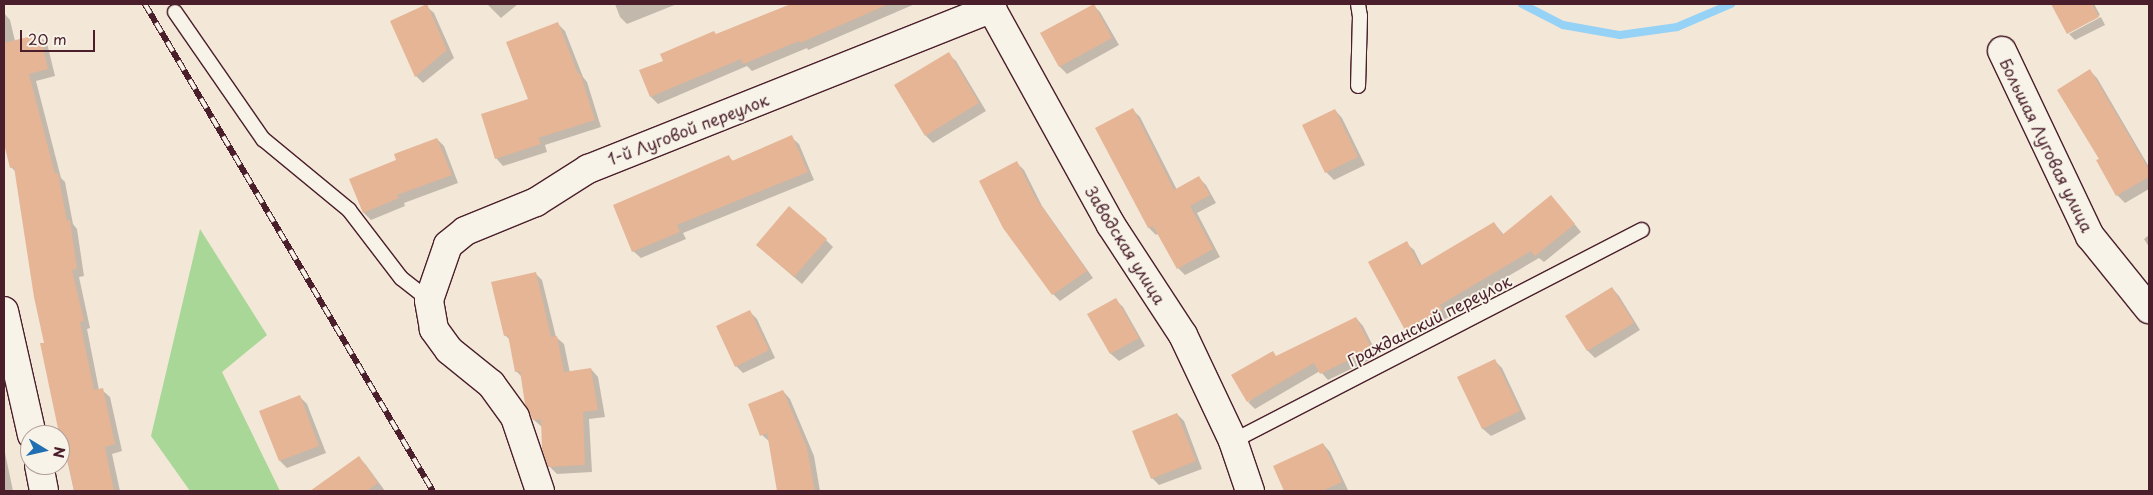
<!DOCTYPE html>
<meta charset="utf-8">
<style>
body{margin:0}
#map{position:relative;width:2153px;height:495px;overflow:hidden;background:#f3e7d8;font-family:"Playpen Sans",sans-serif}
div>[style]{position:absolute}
.green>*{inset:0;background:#a8d798}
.shadow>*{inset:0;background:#0003}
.stream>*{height:8px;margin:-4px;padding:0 4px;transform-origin:4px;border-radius:4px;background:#95d2f6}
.building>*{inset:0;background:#e5b596}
.roads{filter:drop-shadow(1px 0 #4a1f2b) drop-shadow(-1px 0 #4a1f2b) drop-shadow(0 1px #4a1f2b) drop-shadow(0 -1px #4a1f2b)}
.lane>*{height:14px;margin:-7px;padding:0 7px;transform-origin:7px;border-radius:7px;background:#f7f3e8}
.street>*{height:28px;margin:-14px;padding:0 14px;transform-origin:14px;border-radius:14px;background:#f7f3e8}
.rail>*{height:5.5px;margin-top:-2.75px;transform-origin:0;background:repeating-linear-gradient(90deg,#f7f3e8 0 11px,#4a1f2b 0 22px);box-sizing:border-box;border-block:1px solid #4a1f2b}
span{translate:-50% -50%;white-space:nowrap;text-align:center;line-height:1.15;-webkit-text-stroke:4px #f7f3e8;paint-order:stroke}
.street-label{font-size:16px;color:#4a1f2b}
.frame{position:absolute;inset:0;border:5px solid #4a1f2b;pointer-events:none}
.north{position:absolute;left:20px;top:425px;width:50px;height:50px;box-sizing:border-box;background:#f7f3e8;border:1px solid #b29e9c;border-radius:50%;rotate:99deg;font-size:14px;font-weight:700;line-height:20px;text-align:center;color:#4a1f2b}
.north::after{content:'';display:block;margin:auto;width:18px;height:22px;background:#1f6fb2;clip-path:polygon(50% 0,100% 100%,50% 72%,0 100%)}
.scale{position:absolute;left:20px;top:30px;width:75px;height:22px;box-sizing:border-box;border:2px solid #4a1f2b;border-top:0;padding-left:6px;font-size:15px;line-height:18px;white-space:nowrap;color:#4a1f2b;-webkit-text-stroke:4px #f7f3e8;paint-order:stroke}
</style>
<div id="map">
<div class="green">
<i style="clip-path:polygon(200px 229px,267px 335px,222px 372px,280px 491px,190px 491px,151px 436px)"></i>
</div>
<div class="shadow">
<i style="clip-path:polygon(487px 4px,518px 4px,501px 18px)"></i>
<i style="clip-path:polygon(615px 4px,677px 4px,627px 24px,620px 17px)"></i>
<i style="clip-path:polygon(792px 4px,915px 4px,808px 50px,807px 48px,752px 71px,747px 66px,658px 104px,651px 97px,665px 61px,717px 35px)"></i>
<i style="clip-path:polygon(2053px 4px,2094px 4px,2100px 15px,2068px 31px,2068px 34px)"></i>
<i style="clip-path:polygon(1093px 5px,1100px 12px,1119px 45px,1067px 74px,1060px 67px,1042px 34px)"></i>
<i style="clip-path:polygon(426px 6px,434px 13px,454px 58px,423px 83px,416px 76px)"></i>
<i style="clip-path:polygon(4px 13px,10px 20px,15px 41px,39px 36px,47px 43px,55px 76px,36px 81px,61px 178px,65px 182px,73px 224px,77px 229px,84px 276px,79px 277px,90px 328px,87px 329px,99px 390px,102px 390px,110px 397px,122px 451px,112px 454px,120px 491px,74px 491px,50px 383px,46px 344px,16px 172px,11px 167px,4px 139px)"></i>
<i style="clip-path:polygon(2101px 17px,2105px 25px,2075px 40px,2069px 34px)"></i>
<i style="clip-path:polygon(558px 24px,565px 31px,583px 77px,587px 82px,601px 127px,545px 145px,547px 152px,503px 166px,496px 158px,529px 100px)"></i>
<i style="clip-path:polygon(948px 54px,956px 61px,986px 111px,933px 143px,926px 136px)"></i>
<i style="clip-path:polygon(2090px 71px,2097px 78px,2149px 167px,2149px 189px,2125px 203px,2117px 195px,2098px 161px,2101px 159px)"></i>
<i style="clip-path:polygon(1133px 110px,1140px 117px,1177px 190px,1199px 178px,1206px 185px,1216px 203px,1197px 213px,1220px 257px,1185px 275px,1178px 268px,1159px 233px,1156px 235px,1149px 228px,1097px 129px)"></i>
<i style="clip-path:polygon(1335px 110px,1342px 118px,1365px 165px,1334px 180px,1326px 172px,1304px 126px)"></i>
<i style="clip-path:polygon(791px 137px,799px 144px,814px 180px,683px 233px,686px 239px,641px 258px,633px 251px,729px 157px,734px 162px)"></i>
<i style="clip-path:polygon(437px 139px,444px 146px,458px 183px,404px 203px,405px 206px,371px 220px,364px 213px,350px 180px,397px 161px)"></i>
<i style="clip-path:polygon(1017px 163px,1024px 170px,1042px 206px,1093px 278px,1060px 301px,1053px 294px)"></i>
<i style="clip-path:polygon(1558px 204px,1581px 232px,1544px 262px,1539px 258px,1447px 312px,1449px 317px,1413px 336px,1406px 329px,1406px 243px,1414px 250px,1422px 266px,1494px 223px,1504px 235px)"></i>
<i style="clip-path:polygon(2149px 235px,2149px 247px,2144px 239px)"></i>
<i style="clip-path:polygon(826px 240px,833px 247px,802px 284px,765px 252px)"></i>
<i style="clip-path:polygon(535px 273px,542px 280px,556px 337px,564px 344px,570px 373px,591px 369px,598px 377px,605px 417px,589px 419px,592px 472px,557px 474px,550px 467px,542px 427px,534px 420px,522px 377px,516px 371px,511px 341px,505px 335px)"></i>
<i style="clip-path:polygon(1612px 288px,1619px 296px,1640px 330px,1595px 358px,1588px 351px,1567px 316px)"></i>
<i style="clip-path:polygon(1115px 299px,1123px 307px,1145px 346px,1119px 361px,1111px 354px,1089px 314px)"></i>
<i style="clip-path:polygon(749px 311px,757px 319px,775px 358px,743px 373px,736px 366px)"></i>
<i style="clip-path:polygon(1356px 318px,1363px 326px,1378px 356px,1328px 380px,1320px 371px,1255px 409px,1248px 402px)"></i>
<i style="clip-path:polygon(1494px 360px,1502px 368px,1526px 419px,1491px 436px,1483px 429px,1459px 377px)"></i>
<i style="clip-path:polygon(783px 391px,790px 399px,814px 456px,820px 491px,779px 491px,770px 442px,762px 435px)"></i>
<i style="clip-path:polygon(300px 397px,307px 404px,326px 453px,287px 468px,280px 461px)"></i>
<i style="clip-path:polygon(1177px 414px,1184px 421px,1202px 469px,1159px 485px,1152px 478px)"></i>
<i style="clip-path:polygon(1323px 444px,1330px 452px,1348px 490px,1285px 491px,1275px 467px)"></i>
<i style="clip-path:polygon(4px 448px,13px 491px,4px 491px)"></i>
<i style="clip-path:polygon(359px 458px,366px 465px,385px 491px,335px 491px,327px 481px)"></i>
</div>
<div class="stream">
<i style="left:1522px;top:4px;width:46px;rotate:27.1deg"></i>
<i style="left:1563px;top:25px;width:58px;rotate:10deg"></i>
<i style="left:1620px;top:35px;width:58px;rotate:-8deg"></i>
<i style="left:1677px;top:27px;width:59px;rotate:-23.1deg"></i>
</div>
<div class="building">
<i style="clip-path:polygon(427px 4px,447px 50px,415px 77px,390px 21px)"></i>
<i style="clip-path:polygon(791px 4px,889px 4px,800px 43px,799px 41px,743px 64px,741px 59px,650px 97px,639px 70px,663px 61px,660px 54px,714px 31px,716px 34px)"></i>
<i style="clip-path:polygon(1094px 4px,1112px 38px,1059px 67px,1040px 33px)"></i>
<i style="clip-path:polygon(2051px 4px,2092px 4px,2099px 17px,2067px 34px)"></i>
<i style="clip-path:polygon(558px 22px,578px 74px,580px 73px,595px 120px,538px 138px,541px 144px,495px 159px,481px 114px,528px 99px,506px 42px)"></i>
<i style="clip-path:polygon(40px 34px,48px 69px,29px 74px,55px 174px,58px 173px,67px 221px,70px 220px,77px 269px,72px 270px,84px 321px,80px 322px,94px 390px,103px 388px,115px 444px,105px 447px,114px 491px,74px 491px,67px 456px,64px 457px,40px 343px,44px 343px,34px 297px,14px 167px,10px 168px,4px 144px,4px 43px)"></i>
<i style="clip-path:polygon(949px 52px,979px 103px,925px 136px,894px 85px)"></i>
<i style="clip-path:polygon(2090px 69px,2149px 170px,2149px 177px,2116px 196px,2096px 160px,2099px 159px,2057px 90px)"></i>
<i style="clip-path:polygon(1133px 108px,1174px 190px,1199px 176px,1210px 195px,1190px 206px,1213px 249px,1177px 269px,1153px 226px,1148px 228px,1095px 128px)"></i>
<i style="clip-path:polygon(1335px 109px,1358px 157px,1325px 173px,1302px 125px)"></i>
<i style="clip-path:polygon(792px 135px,808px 172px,677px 225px,680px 232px,632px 252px,613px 205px,729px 155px,732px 161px)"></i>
<i style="clip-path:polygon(437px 138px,452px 175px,397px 195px,399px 198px,363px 213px,349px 179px,396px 160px,394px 154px)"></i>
<i style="clip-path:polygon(1017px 161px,1035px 197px,1087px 271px,1052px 295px,1003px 228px,979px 181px)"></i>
<i style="clip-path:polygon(1551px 195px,1575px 224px,1535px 256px,1531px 251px,1440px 305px,1443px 309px,1405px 330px,1368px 262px,1407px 241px,1420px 266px,1494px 222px,1502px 235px)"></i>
<i style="clip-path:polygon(789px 206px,827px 239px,794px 277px,756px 245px)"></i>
<i style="clip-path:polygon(536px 272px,551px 337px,557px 336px,564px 372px,591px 368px,598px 410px,583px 412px,585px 465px,548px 467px,542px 449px,541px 419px,533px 420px,525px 404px,520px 371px,515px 372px,508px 335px,504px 336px,491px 282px)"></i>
<i style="clip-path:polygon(1612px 287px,1634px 323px,1587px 351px,1565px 316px)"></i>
<i style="clip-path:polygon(1116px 298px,1139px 338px,1110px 354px,1087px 314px)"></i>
<i style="clip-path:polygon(750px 310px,769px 350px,735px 367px,716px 326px)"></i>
<i style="clip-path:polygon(1356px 317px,1372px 349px,1320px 374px,1314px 363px,1247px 402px,1231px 375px,1273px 351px,1276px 356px)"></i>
<i style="clip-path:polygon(1495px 359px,1520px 411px,1482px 429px,1457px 377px)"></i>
<i style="clip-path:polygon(783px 390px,807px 448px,815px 491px,777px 491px,767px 433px,760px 436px,748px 404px)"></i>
<i style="clip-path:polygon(300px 395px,319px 446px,279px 461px,259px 411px)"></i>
<i style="clip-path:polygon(1177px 413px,1196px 461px,1151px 479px,1132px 431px)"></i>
<i style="clip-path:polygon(1323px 443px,1342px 482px,1322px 491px,1284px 491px,1273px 466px)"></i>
<i style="clip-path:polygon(359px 456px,378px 483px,367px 491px,310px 491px)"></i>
</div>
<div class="roads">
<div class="lane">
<i style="left:1358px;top:4px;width:12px;rotate:81deg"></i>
<i style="left:1360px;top:16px;width:70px;rotate:91.6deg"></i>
<i style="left:175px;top:12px;width:155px;rotate:55.3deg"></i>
<i style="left:263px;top:139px;width:112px;rotate:39.5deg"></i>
<i style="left:349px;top:210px;width:86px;rotate:52.6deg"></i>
<i style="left:401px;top:278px;width:36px;rotate:38deg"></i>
<i style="left:1233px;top:441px;width:460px;rotate:-27.3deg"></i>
</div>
<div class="street">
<i style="left:989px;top:4px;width:252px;rotate:61.1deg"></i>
<i style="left:1111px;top:225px;width:131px;rotate:56.8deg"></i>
<i style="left:1183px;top:335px;width:117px;rotate:64.7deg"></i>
<i style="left:1233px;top:441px;width:53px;rotate:71.2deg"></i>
<i style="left:2002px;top:51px;width:205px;rotate:64.6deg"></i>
<i style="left:2090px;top:236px;width:94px;rotate:51.1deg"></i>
<i style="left:4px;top:311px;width:127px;rotate:77.3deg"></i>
<i style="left:39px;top:465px;width:26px;rotate:79deg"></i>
<i style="left:540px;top:491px;width:78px;rotate:-108.7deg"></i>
<i style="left:515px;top:417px;width:41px;rotate:-126deg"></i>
<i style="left:491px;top:384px;width:54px;rotate:-141deg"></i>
<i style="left:449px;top:350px;width:26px;rotate:-126deg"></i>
<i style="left:434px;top:329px;width:29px;rotate:-100deg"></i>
<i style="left:429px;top:300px;width:58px;rotate:-70.9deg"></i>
<i style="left:448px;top:245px;width:22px;rotate:-39deg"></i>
<i style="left:465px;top:231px;width:77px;rotate:-22.2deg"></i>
<i style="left:536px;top:202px;width:62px;rotate:-32.4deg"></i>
<i style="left:588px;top:169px;width:435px;rotate:-21.7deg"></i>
</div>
</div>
<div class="rail">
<i style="left:145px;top:4px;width:566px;rotate:59.4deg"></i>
</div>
<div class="street-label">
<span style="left:688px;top:129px;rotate:-21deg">1-й Луговой переулок</span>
<span style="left:2047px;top:145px;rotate:64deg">Большая Луговая улица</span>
<span style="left:1126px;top:245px;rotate:58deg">Заводская улица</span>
<span style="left:1429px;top:320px;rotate:-27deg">Гражданский переулок</span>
</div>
<div class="frame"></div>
<div class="north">N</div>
<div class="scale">20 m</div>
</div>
